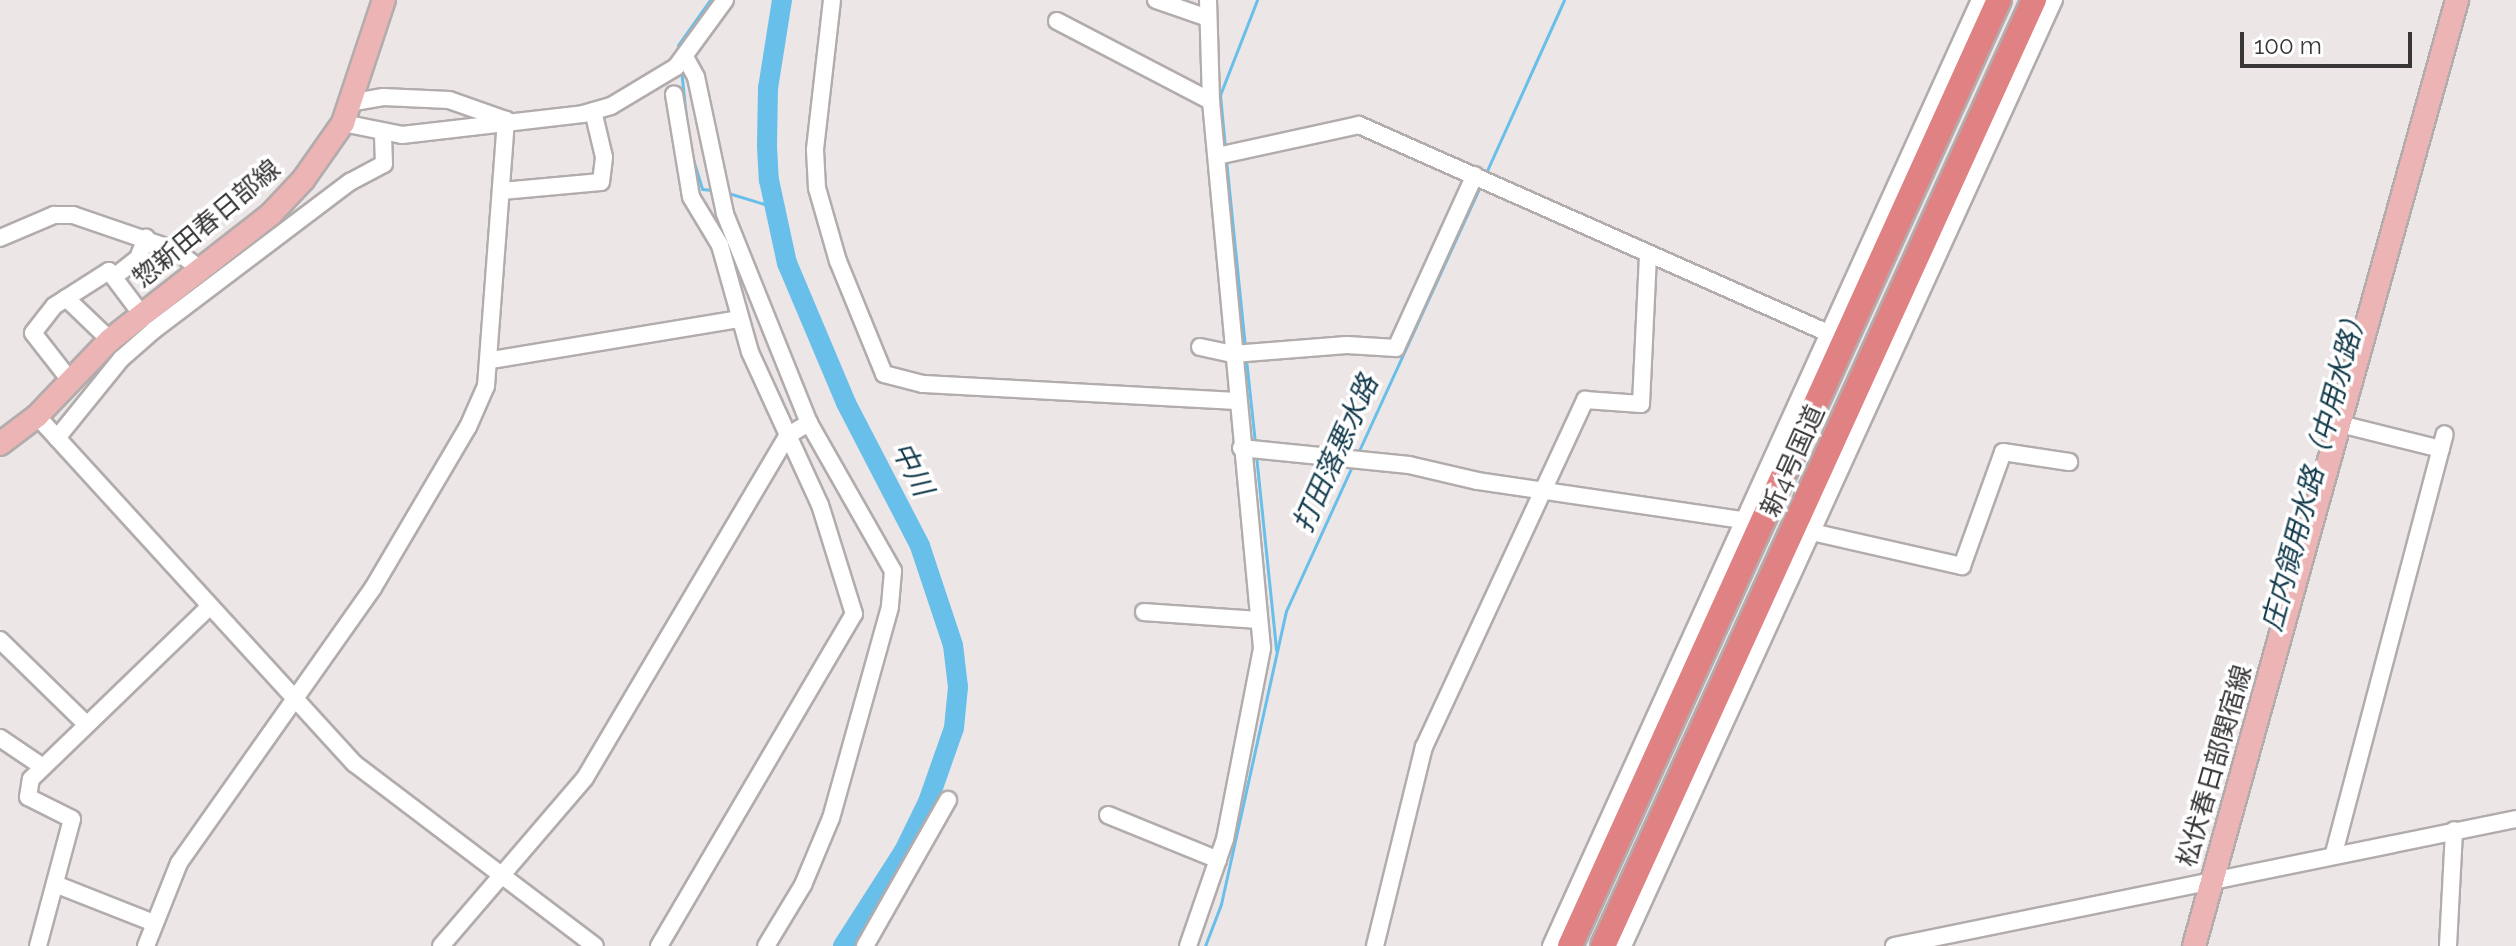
<!DOCTYPE html>
<meta charset="utf-8">
<style>
body{margin:0}
#map{position:relative;width:2516px;height:946px;overflow:hidden;background:#ede6e6;font-family:Raleway,"Noto Sans JP",sans-serif}
div>[style]{position:absolute}
.stream>*{height:3px;margin:-1.5px;padding:0 1.5px;transform-origin:1.5px;border-radius:1.5px;background:#67bfea}
.river>*{height:20px;margin:-10px;padding:0 10px;transform-origin:10px;border-radius:10px;background:#67bfea}
.roads{filter:drop-shadow(2px 0 #b2acac) drop-shadow(-2px 0 #b2acac) drop-shadow(0 2px #b2acac) drop-shadow(0 -2px #b2acac)}
.minor>*{height:16px;margin:-8px;padding:0 8px;transform-origin:8px;border-radius:8px;background:#fff}
.major>*{height:22px;margin:-11px;padding:0 11px;transform-origin:11px;border-radius:11px;background:#ecb4b5}
.highway>*{height:24px;margin:-12px;padding:0 12px;transform-origin:12px;border-radius:12px;background:#e08284}
span{translate:-50% -50%;white-space:nowrap;text-align:center;line-height:1.15;-webkit-text-stroke:7px #fff;paint-order:stroke}
.street-label{font-size:26px;color:#383636}
.water-label{font-size:28px;color:#123a4c;font-style:italic}
.scale{position:absolute;left:2240px;top:32px;width:172px;height:36px;box-sizing:border-box;border:4px solid #383636;border-top:0;padding-left:10px;font-size:24px;line-height:28px;white-space:nowrap;color:#383636;-webkit-text-stroke:6px #fff;paint-order:stroke}
</style>
<div id="map">
<div class="stream">
<i style="left:679px;top:54px;width:9px;rotate:-96deg"></i>
<i style="left:678px;top:45px;width:55px;rotate:-54.6deg"></i>
<i style="left:681px;top:69px;width:48px;rotate:84.1deg"></i>
<i style="left:1225px;top:148px;width:53px;rotate:-95.4deg"></i>
<i style="left:1220px;top:95px;width:102px;rotate:-68.7deg"></i>
<i style="left:692px;top:156px;width:34px;rotate:73deg"></i>
<i style="left:702px;top:189px;width:10px;rotate:6deg"></i>
<i style="left:1226px;top:160px;width:188px;rotate:84.2deg"></i>
<i style="left:1485px;top:175px;width:192px;rotate:-65.7deg"></i>
<i style="left:728px;top:193px;width:48px;rotate:16.9deg"></i>
<i style="left:1246px;top:359px;width:84px;rotate:83.9deg"></i>
<i style="left:1256px;top:455px;width:196px;rotate:84.1deg"></i>
<i style="left:1357px;top:455px;width:296px;rotate:-65.4deg"></i>
<i style="left:1205px;top:946px;width:45px;rotate:-69.1deg"></i>
<i style="left:1221px;top:904px;width:300px;rotate:-77.5deg"></i>
<i style="left:1286px;top:611px;width:159px;rotate:-65.5deg"></i>
</div>
<div class="river">
<i style="left:782px;top:0;width:89px;rotate:99deg"></i>
<i style="left:768px;top:88px;width:58px;rotate:91deg"></i>
<i style="left:767px;top:146px;width:34px;rotate:87deg"></i>
<i style="left:769px;top:180px;width:85px;rotate:77.8deg"></i>
<i style="left:787px;top:263px;width:152px;rotate:67.1deg"></i>
<i style="left:846px;top:403px;width:161px;rotate:62.6deg"></i>
<i style="left:920px;top:546px;width:104px;rotate:71.6deg"></i>
<i style="left:953px;top:645px;width:42px;rotate:83.2deg"></i>
<i style="left:958px;top:687px;width:41px;rotate:95.6deg"></i>
<i style="left:954px;top:728px;width:78px;rotate:109.4deg"></i>
<i style="left:928px;top:802px;width:55px;rotate:116.1deg"></i>
<i style="left:904px;top:851px;width:113px;rotate:122.7deg"></i>
</div>
<div class="roads">
<div class="minor">
<i style="left:832px;top:0;width:151px;rotate:96.5deg"></i>
<i style="left:815px;top:150px;width:38px;rotate:87deg"></i>
<i style="left:817px;top:188px;width:76px;rotate:74deg"></i>
<i style="left:838px;top:261px;width:122px;rotate:67.8deg"></i>
<i style="left:884px;top:374px;width:40px;rotate:14.4deg"></i>
<i style="left:923px;top:384px;width:315px;rotate:3.1deg"></i>
<i style="left:1156px;top:0;width:55px;rotate:19.1deg"></i>
<i style="left:1057px;top:21px;width:174px;rotate:27.5deg"></i>
<i style="left:685px;top:57px;width:23px;rotate:61deg"></i>
<i style="left:696px;top:77px;width:140px;rotate:78deg"></i>
<i style="left:725px;top:214px;width:225px;rotate:68.1deg"></i>
<i style="left:809px;top:423px;width:170px;rotate:60.4deg"></i>
<i style="left:893px;top:571px;width:36px;rotate:95deg"></i>
<i style="left:890px;top:607px;width:219px;rotate:105.6deg"></i>
<i style="left:831px;top:818px;width:73px;rotate:112.7deg"></i>
<i style="left:803px;top:885px;width:71px;rotate:121.2deg"></i>
<i style="left:343px;top:123px;width:60px;rotate:11.5deg"></i>
<i style="left:402px;top:135px;width:182px;rotate:-6.6deg"></i>
<i style="left:583px;top:114px;width:29px;rotate:-16deg"></i>
<i style="left:611px;top:106px;width:76px;rotate:-31deg"></i>
<i style="left:676px;top:67px;width:83px;rotate:-53.8deg"></i>
<i style="left:1217px;top:156px;width:145px;rotate:-12.3deg"></i>
<i style="left:1359px;top:125px;width:513px;rotate:23.92deg"></i>
<i style="left:502px;top:191px;width:99px;rotate:-5.2deg"></i>
<i style="left:601px;top:182px;width:25px;rotate:-83deg"></i>
<i style="left:604px;top:157px;width:47px;rotate:-103.4deg"></i>
<i style="left:0;top:238px;width:59px;rotate:-23.1deg"></i>
<i style="left:54px;top:215px;width:19px"></i>
<i style="left:73px;top:215px;width:108px;rotate:18.9deg"></i>
<i style="left:175px;top:250px;width:31px;rotate:37deg"></i>
<i style="left:114px;top:277px;width:31px;rotate:-38deg"></i>
<i style="left:138px;top:258px;width:22px;rotate:-68deg"></i>
<i style="left:66px;top:298px;width:61px;rotate:43.7deg"></i>
<i style="left:1200px;top:347px;width:34px;rotate:12deg"></i>
<i style="left:1233px;top:354px;width:114px;rotate:-4.5deg"></i>
<i style="left:1347px;top:345px;width:49px;rotate:3.5deg"></i>
<i style="left:1396px;top:348px;width:190px;rotate:-65.5deg"></i>
<i style="left:491px;top:360px;width:252px;rotate:-9.4deg"></i>
<i style="left:69px;top:379px;width:58px;rotate:-128deg"></i>
<i style="left:33px;top:333px;width:34px;rotate:-52deg"></i>
<i style="left:54px;top:306px;width:65px;rotate:-32.5deg"></i>
<i style="left:109px;top:271px;width:55px;rotate:53.1deg"></i>
<i style="left:37px;top:416px;width:471px;rotate:47.6deg"></i>
<i style="left:355px;top:764px;width:301px;rotate:37.2deg"></i>
<i style="left:2340px;top:424px;width:104px;rotate:13.9deg"></i>
<i style="left:57px;top:438px;width:102px;rotate:-51deg"></i>
<i style="left:121px;top:359px;width:44px;rotate:-41.3deg"></i>
<i style="left:154px;top:330px;width:246px;rotate:-37.1deg"></i>
<i style="left:350px;top:182px;width:38px;rotate:-28deg"></i>
<i style="left:384px;top:164px;width:29px;rotate:-92deg"></i>
<i style="left:1241px;top:448px;width:169px;rotate:5.8deg"></i>
<i style="left:1409px;top:465px;width:71px;rotate:13.1deg"></i>
<i style="left:1478px;top:481px;width:275px;rotate:8.4deg"></i>
<i style="left:1812px;top:532px;width:154px;rotate:12.8deg"></i>
<i style="left:1962px;top:566px;width:121px;rotate:-70.2deg"></i>
<i style="left:2003px;top:452px;width:67px;rotate:8.6deg"></i>
<i style="left:1144px;top:612px;width:114px;rotate:4deg"></i>
<i style="left:0;top:640px;width:117px;rotate:44.3deg"></i>
<i style="left:0;top:738px;width:52px;rotate:34deg"></i>
<i style="left:1108px;top:815px;width:119px;rotate:22.2deg"></i>
<i style="left:2334px;top:853px;width:433px;rotate:-75.2deg"></i>
<i style="left:55px;top:884px;width:106px;rotate:21.5deg"></i>
<i style="left:38px;top:946px;width:131px;rotate:-75deg"></i>
<i style="left:72px;top:819px;width:49px;rotate:-153.4deg"></i>
<i style="left:28px;top:797px;width:18px;rotate:-81deg"></i>
<i style="left:31px;top:779px;width:249px;rotate:-44deg"></i>
<i style="left:146px;top:946px;width:89px;rotate:-68.3deg"></i>
<i style="left:179px;top:863px;width:337px;rotate:-54.8deg"></i>
<i style="left:373px;top:588px;width:187px;rotate:-59.5deg"></i>
<i style="left:468px;top:427px;width:45px;rotate:-66.3deg"></i>
<i style="left:486px;top:386px;width:267px;rotate:-85.7deg"></i>
<i style="left:506px;top:120px;width:60px;rotate:-160.7deg"></i>
<i style="left:449px;top:100px;width:66px;rotate:-177.4deg"></i>
<i style="left:383px;top:97px;width:35px;rotate:170deg"></i>
<i style="left:441px;top:946px;width:221px;rotate:-49.4deg"></i>
<i style="left:585px;top:778px;width:397px;rotate:-59.4deg"></i>
<i style="left:787px;top:436px;width:26px;rotate:-31deg"></i>
<i style="left:659px;top:946px;width:385px;rotate:-59.6deg"></i>
<i style="left:854px;top:614px;width:114px;rotate:-107.3deg"></i>
<i style="left:820px;top:505px;width:168px;rotate:-114.6deg"></i>
<i style="left:750px;top:352px;width:111px;rotate:-105.7deg"></i>
<i style="left:720px;top:245px;width:56px;rotate:-121.1deg"></i>
<i style="left:691px;top:197px;width:104px;rotate:-99.4deg"></i>
<i style="left:865px;top:946px;width:168px;rotate:-60.4deg"></i>
<i style="left:1188px;top:946px;width:113px;rotate:-70.9deg"></i>
<i style="left:1225px;top:839px;width:195px;rotate:-79deg"></i>
<i style="left:1262px;top:648px;width:549px;rotate:-95.33deg"></i>
<i style="left:1211px;top:101px;width:101px;rotate:-91.7deg"></i>
<i style="left:1375px;top:946px;width:205px;rotate:-76.2deg"></i>
<i style="left:1424px;top:747px;width:383px;rotate:-65.1deg"></i>
<i style="left:1585px;top:400px;width:56px;rotate:4.1deg"></i>
<i style="left:1641px;top:404px;width:151px;rotate:-87.3deg"></i>
<i style="left:1551px;top:946px;width:1039px;rotate:-65.61deg"></i>
<i style="left:1623px;top:946px;width:1040px;rotate:-65.51deg"></i>
<i style="left:1894px;top:946px;width:635px;rotate:-11.54deg"></i>
<i style="left:2448px;top:946px;width:116px;rotate:-87deg"></i>
</div>
<div class="major">
<i style="left:0;top:444px;width:46px;rotate:-37.1deg"></i>
<i style="left:37px;top:416px;width:105px;rotate:-46.2deg"></i>
<i style="left:110px;top:340px;width:204px;rotate:-38deg"></i>
<i style="left:271px;top:214px;width:47px;rotate:-46.7deg"></i>
<i style="left:303px;top:180px;width:70px;rotate:-54.9deg"></i>
<i style="left:343px;top:123px;width:130px;rotate:-71.6deg"></i>
<i style="left:2194px;top:946px;width:982px;rotate:-74.46deg"></i>
</div>
<div class="highway">
<i style="left:1570px;top:946px;width:1039px;rotate:-65.61deg"></i>
<i style="left:1603px;top:946px;width:1040px;rotate:-65.51deg"></i>
</div>
</div>
<div class="street-label">
<span style="left:207px;top:224px;rotate:-40deg">惣新田春日部線</span>
<span style="left:1793px;top:461px;rotate:-66deg">新4号国道</span>
<span style="left:2215px;top:766px;rotate:-74deg">松伏春日部関宿線</span>
</div>
<div class="water-label">
<span style="left:1336px;top:454px;rotate:-66deg">打田落悪水路</span>
<span style="left:2315px;top:468px;rotate:-75deg">庄内領用水路（中用水路）</span>
<span style="left:912px;top:469px;rotate:63deg">中川</span>
</div>
<div class="scale">100 m</div>
</div>
